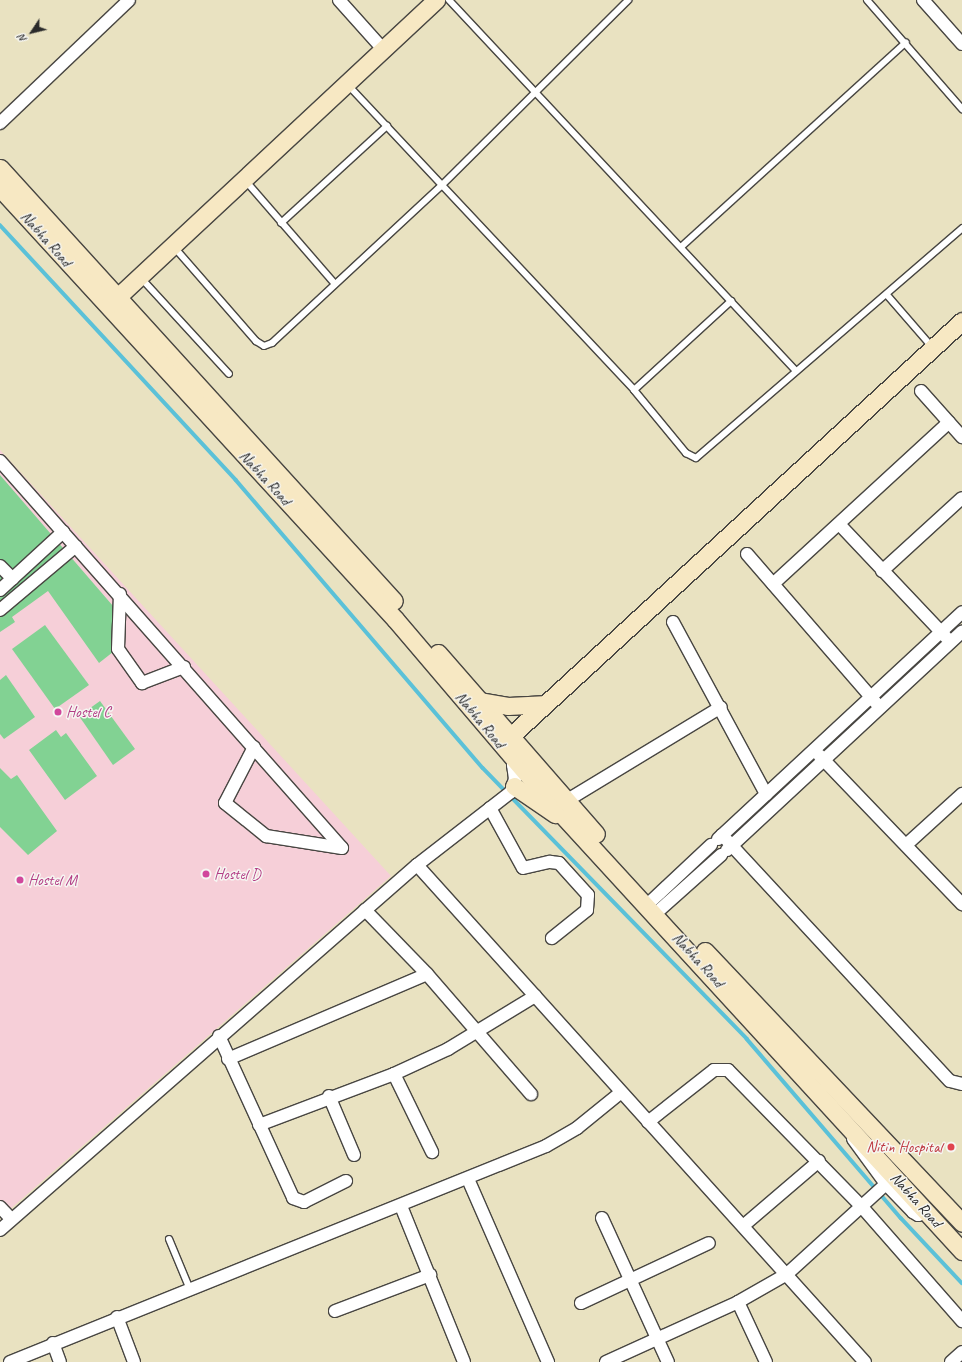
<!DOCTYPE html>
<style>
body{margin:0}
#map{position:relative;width:962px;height:1362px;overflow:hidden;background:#e9e2c1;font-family:Caveat,sans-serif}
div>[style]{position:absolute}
.built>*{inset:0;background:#f6cfd8}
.green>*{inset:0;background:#82d293}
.stream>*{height:3.5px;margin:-1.75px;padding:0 1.75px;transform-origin:1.75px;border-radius:1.75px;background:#5bc1d8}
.roads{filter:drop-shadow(1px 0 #484642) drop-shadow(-1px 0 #484642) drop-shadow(0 1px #484642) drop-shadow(0 -1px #484642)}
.lane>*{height:6px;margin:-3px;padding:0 3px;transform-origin:3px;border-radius:3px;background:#fff}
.street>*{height:12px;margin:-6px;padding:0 6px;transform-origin:6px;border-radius:6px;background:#fff}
.secondary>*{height:17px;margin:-8.5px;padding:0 8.5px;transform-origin:8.5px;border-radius:8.5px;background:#f7e8c3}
.dots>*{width:11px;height:11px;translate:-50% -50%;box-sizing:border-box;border:2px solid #f6f6f2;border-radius:50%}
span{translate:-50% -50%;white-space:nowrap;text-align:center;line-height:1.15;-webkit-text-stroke:3px #f6f6f2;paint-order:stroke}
.street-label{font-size:16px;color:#2b2b2b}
.hotel-label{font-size:16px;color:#b23c85}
.left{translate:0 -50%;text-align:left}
.health-label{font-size:16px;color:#be3a42}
.right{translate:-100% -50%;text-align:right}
.north{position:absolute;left:12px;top:12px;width:40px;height:40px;-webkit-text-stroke:3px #f6f6f2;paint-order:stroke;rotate:235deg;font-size:11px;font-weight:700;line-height:16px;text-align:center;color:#2b2b2b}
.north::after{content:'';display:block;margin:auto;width:14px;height:18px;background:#2b2b2b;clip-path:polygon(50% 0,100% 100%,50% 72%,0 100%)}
</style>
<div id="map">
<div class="built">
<i style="clip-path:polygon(0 450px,391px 876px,0 1218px)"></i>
</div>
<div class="green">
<i style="clip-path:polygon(0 475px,113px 606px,113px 652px,99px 663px,48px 591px,12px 617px,15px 622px,0 632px)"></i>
<i style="clip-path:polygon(45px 625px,89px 685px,55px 709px,12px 649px)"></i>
<i style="clip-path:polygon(6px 675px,35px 717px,4px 739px,0 734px,0 680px)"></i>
<i style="clip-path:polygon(100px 701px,135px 749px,113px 765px,79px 716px)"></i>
<i style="clip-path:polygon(56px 730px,61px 737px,66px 733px,97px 776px,65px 800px,29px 750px)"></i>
<i style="clip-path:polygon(0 768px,11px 779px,17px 775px,57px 831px,28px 855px,0 827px)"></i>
</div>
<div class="stream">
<i style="left:0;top:225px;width:347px;rotate:47.2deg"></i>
<i style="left:236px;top:480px;width:379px;rotate:49.4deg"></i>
<i style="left:483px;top:768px;width:378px;rotate:45.7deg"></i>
<i style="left:747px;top:1039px;width:236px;rotate:49.3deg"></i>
<i style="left:901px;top:1218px;width:89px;rotate:46.8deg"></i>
</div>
<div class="roads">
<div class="lane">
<i style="left:449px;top:0;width:508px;rotate:46.91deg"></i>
<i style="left:867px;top:0;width:145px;rotate:48.9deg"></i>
<i style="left:347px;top:84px;width:420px;rotate:46.8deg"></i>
<i style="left:634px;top:390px;width:82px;rotate:50.5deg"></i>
<i style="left:686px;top:453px;width:11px;rotate:27deg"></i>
<i style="left:696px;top:458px;width:352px;rotate:-40.8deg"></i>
<i style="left:244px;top:179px;width:139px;rotate:49.1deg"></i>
<i style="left:281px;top:223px;width:144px;rotate:-42.5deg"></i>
<i style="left:174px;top:247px;width:125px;rotate:48.9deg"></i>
<i style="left:256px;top:341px;width:9px;rotate:32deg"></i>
<i style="left:264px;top:346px;width:9px;rotate:-21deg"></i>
<i style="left:272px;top:343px;width:231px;rotate:-42.9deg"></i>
<i style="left:441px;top:186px;width:264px;rotate:-44.8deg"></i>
<i style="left:681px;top:247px;width:304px;rotate:-42.3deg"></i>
<i style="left:141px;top:278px;width:130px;rotate:47.5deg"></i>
<i style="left:887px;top:295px;width:69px;rotate:49.1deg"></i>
<i style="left:634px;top:390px;width:132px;rotate:-42.5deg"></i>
<i style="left:169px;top:1239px;width:52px;rotate:67.4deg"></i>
</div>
<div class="street">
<i style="left:339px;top:0;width:64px;rotate:48.1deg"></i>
<i style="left:923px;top:0;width:59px;rotate:48.4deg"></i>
<i style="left:0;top:123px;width:178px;rotate:-43.6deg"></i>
<i style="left:921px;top:391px;width:62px;rotate:48.3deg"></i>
<i style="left:0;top:461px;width:516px;rotate:48.53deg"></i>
<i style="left:839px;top:524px;width:156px;rotate:46.6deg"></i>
<i style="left:747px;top:554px;width:197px;rotate:49.1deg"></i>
<i style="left:0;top:566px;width:18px;rotate:45deg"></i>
<i style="left:882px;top:571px;width:108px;rotate:-42.4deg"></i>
<i style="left:773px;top:584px;width:239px;rotate:-42.6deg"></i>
<i style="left:0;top:590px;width:86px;rotate:-42.6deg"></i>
<i style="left:120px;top:594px;width:55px;rotate:92.1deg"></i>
<i style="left:118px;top:649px;width:42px;rotate:54.8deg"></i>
<i style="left:142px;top:683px;width:45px;rotate:-20.9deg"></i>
<i style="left:0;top:610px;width:99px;rotate:-40.1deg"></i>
<i style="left:673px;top:622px;width:196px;rotate:61.6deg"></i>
<i style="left:254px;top:747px;width:63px;rotate:117.4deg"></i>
<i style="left:225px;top:803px;width:53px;rotate:38.8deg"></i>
<i style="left:266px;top:836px;width:77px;rotate:9deg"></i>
<i style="left:819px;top:755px;width:207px;rotate:46.2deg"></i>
<i style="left:566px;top:801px;width:181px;rotate:-31.2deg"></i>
<i style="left:490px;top:808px;width:68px;rotate:61.2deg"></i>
<i style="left:523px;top:868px;width:28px;rotate:-13deg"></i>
<i style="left:550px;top:862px;width:9px;rotate:6deg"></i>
<i style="left:559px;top:863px;width:43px;rotate:47.8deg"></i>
<i style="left:588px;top:895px;width:15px;rotate:94deg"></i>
<i style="left:587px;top:910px;width:45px;rotate:141.3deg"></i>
<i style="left:722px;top:835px;width:335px;rotate:47.2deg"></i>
<i style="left:950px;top:1081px;width:12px;rotate:14deg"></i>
<i style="left:718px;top:839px;width:333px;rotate:-42.9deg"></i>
<i style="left:906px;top:845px;width:76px;rotate:-42.3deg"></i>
<i style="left:727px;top:850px;width:321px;rotate:-42.9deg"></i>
<i style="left:417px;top:865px;width:669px;rotate:47.97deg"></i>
<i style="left:647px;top:905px;width:88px;rotate:-43.2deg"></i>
<i style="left:365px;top:910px;width:89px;rotate:45.9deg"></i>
<i style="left:427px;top:974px;width:159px;rotate:49.1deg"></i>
<i style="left:655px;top:914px;width:89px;rotate:-41.8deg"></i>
<i style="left:219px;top:1036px;width:178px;rotate:65.4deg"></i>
<i style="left:293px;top:1198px;width:12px;rotate:20deg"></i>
<i style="left:304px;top:1202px;width:47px;rotate:-26.6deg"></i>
<i style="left:228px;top:1059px;width:216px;rotate:-23.1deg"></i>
<i style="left:394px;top:1074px;width:87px;rotate:64deg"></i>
<i style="left:329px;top:1096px;width:64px;rotate:67deg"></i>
<i style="left:648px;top:1122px;width:84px;rotate:-38.2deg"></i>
<i style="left:714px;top:1070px;width:14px"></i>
<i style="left:728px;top:1070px;width:192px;rotate:45.6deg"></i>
<i style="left:862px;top:1207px;width:152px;rotate:48.7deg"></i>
<i style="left:259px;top:1125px;width:144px;rotate:-20.7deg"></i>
<i style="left:394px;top:1074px;width:60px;rotate:-24.8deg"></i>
<i style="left:448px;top:1049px;width:102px;rotate:-31.3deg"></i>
<i style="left:853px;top:1139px;width:56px;rotate:53.7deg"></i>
<i style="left:468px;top:1179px;width:200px;rotate:66.4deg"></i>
<i style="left:401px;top:1206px;width:168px;rotate:68deg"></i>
<i style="left:0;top:1207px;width:16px;rotate:47deg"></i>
<i style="left:602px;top:1218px;width:158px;rotate:65.4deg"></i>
<i style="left:743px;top:1226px;width:100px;rotate:-40.5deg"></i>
<i style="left:0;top:1230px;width:554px;rotate:-41.2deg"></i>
<i style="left:417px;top:865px;width:119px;rotate:-37.8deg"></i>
<i style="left:511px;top:792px;width:14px;rotate:-73deg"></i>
<i style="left:515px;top:779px;width:14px;rotate:-98deg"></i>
<i style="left:513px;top:765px;width:9px;rotate:-49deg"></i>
<i style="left:738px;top:1302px;width:66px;rotate:65deg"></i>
<i style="left:581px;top:1303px;width:141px;rotate:-25.1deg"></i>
<i style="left:335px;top:1311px;width:102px;rotate:-20.8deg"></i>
<i style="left:117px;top:1317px;width:48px;rotate:69.3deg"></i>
<i style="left:53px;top:1343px;width:20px;rotate:70deg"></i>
<i style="left:10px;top:1362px;width:578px;rotate:-21.95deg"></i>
<i style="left:546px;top:1146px;width:36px;rotate:-30deg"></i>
<i style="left:577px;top:1128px;width:55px;rotate:-39.1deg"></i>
<i style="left:606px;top:1362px;width:145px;rotate:-24.4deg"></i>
<i style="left:738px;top:1302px;width:56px;rotate:-29.7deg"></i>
<i style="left:787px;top:1274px;width:134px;rotate:-42.3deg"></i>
<i style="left:886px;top:1184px;width:39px;rotate:46deg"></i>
<i style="left:913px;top:1212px;width:6px;rotate:31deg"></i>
<i style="left:918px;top:1215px;width:9px;rotate:-18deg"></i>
<i style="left:951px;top:1362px;width:15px;rotate:-42deg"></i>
</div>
<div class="secondary">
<i style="left:0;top:168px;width:585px;rotate:47.7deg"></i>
<i style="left:0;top:188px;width:585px;rotate:47.5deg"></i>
<i style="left:395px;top:619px;width:245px;rotate:49.6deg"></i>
<i style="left:554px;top:806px;width:604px;rotate:47.48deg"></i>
<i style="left:110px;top:304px;width:446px;rotate:-43deg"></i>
<i style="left:438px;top:653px;width:240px;rotate:48.9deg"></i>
<i style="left:480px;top:701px;width:28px;rotate:10deg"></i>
<i style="left:508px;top:706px;width:35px;rotate:-3deg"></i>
<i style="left:502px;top:744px;width:625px;rotate:-42.6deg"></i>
<i style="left:514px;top:786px;width:50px;rotate:34.3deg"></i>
<i style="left:705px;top:951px;width:374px;rotate:46.6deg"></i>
</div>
</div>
<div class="dots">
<i style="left:58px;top:712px;background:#d1479c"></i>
<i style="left:206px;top:874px;background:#d1479c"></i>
<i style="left:20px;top:880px;background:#d1479c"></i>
<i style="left:951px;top:1147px;background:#e0444e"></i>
</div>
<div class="street-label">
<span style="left:46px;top:239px;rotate:48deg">Nabha Road</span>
<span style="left:265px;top:478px;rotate:47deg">Nabha Road</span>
<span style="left:480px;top:720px;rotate:50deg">Nabha Road</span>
<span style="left:698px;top:960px;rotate:47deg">Nabha Road</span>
<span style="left:916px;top:1200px;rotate:48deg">Nabha Road</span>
</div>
<div class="hotel-label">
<span class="left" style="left:66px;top:712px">Hostel C</span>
<span class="left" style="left:214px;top:874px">Hostel D</span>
<span class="left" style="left:28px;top:880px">Hostel M</span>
</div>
<div class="health-label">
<span class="right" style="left:942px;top:1147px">Nitin Hospital</span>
</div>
<div class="north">N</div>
</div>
